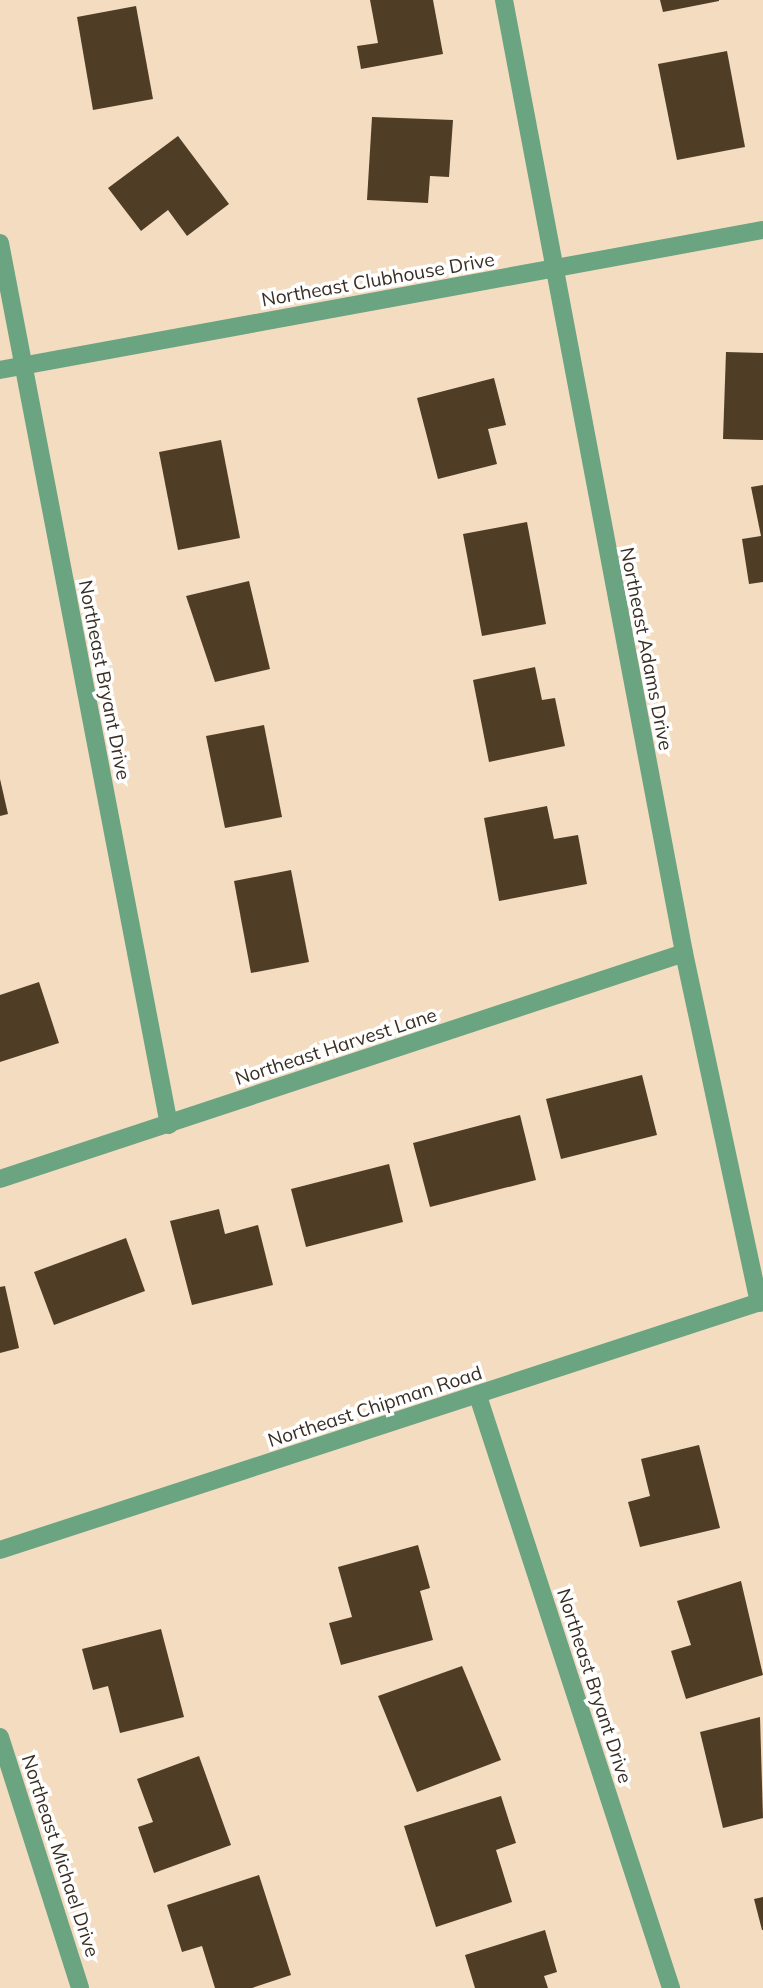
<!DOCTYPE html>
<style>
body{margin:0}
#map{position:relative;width:763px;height:1988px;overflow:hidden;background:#f4dcc1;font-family:Mulish,sans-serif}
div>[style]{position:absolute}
.building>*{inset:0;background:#503d25}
.street>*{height:18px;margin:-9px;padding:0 9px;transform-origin:9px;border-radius:9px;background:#6aa480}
span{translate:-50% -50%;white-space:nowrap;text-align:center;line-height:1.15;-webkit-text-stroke:7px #fff;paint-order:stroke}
.street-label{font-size:19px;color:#382e24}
</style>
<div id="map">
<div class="building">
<i style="clip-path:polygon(370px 0,433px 0,443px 54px,361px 69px,357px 46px,378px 43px)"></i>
<i style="clip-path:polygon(660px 0,719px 0,719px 1px,663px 12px)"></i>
<i style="clip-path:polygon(136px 6px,153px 99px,93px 110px,77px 17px)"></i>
<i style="clip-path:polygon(727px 51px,745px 147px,677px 160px,658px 64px)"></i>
<i style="clip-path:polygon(372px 117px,453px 120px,449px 177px,430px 176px,428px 203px,367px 200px)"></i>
<i style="clip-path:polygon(178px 136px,229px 204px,187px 236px,168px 210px,141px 231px,108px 188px)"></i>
<i style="clip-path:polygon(726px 352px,763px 353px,763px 440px,723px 439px)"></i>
<i style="clip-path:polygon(494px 378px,506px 425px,488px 429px,497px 464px,438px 479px,417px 398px)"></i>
<i style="clip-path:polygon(221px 440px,240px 538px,178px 550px,159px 452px)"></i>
<i style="clip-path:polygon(763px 485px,763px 582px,749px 584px,742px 539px,761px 536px,751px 487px)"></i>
<i style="clip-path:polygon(527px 522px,546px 624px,482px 636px,463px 534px)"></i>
<i style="clip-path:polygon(249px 581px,270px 669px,215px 682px,186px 596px)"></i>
<i style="clip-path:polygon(535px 667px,542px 700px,555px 698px,565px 746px,489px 762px,473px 680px)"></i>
<i style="clip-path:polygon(264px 725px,282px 817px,225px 828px,206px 736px)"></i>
<i style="clip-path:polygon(0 779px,8px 814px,0 816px)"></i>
<i style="clip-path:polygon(547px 806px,554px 839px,578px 835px,587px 884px,499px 901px,484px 818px)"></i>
<i style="clip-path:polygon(291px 870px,309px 962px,251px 973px,234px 881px)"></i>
<i style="clip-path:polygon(39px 982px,59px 1043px,0 1062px,0 995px)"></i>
<i style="clip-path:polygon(642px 1075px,657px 1135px,561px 1159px,546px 1099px)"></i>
<i style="clip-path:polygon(520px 1115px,536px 1180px,430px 1207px,413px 1143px)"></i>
<i style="clip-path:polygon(389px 1164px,403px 1222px,306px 1247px,291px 1189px)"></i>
<i style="clip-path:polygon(219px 1209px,225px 1234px,258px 1225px,273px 1285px,192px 1305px,170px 1221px)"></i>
<i style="clip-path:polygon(126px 1238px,145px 1291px,54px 1325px,34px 1272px)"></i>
<i style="clip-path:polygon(5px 1286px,19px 1348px,0 1353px,0 1287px)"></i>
<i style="clip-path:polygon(699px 1445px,720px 1528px,640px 1547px,628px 1502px,650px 1496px,641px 1459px)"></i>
<i style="clip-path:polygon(418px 1545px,430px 1588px,420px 1591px,433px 1640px,341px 1665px,329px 1623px,352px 1617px,338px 1567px)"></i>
<i style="clip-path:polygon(741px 1581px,763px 1675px,686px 1699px,671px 1651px,691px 1645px,677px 1601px)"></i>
<i style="clip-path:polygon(161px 1629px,184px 1717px,120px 1733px,108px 1686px,93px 1690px,82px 1649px)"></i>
<i style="clip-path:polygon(462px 1666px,501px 1760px,417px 1792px,378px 1696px)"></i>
<i style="clip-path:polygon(760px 1717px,763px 1818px,723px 1828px,700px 1732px)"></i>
<i style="clip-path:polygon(199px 1756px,231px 1845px,154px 1873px,138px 1827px,153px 1822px,137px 1779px)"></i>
<i style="clip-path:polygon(501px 1796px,516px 1843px,496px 1850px,512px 1902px,436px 1927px,404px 1826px)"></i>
<i style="clip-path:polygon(259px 1875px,291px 1975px,252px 1988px,215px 1988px,202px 1946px,182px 1952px,167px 1905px)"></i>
<i style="clip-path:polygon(763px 1897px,763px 1930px,762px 1930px,754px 1899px)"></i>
<i style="clip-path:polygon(545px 1930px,557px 1972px,544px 1976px,548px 1988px,475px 1988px,465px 1955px)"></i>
</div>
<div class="street">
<i style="left:504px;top:0;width:970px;rotate:79.3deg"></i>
<i style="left:684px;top:953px;width:358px;rotate:77.9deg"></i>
<i style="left:0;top:243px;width:898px;rotate:79.15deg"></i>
<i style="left:0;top:370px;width:776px;rotate:-10.4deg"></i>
<i style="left:0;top:1179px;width:720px;rotate:-18.28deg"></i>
<i style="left:478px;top:1396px;width:623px;rotate:71.94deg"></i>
<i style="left:0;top:1550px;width:803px;rotate:-18.07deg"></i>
<i style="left:0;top:1737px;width:263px;rotate:72.3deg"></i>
</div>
<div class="street-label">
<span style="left:378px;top:280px;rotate:-10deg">Northeast Clubhouse Drive</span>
<span style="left:646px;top:649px;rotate:79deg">Northeast Adams Drive</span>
<span style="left:104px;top:680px;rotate:79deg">Northeast Bryant Drive</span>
<span style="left:336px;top:1047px;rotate:-18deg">Northeast Harvest Lane</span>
<span style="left:375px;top:1407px;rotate:-18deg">Northeast Chipman Road</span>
<span style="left:594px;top:1686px;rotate:72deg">Northeast Bryant Drive</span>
<span style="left:60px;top:1856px;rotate:72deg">Northeast Michael Drive</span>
</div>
</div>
